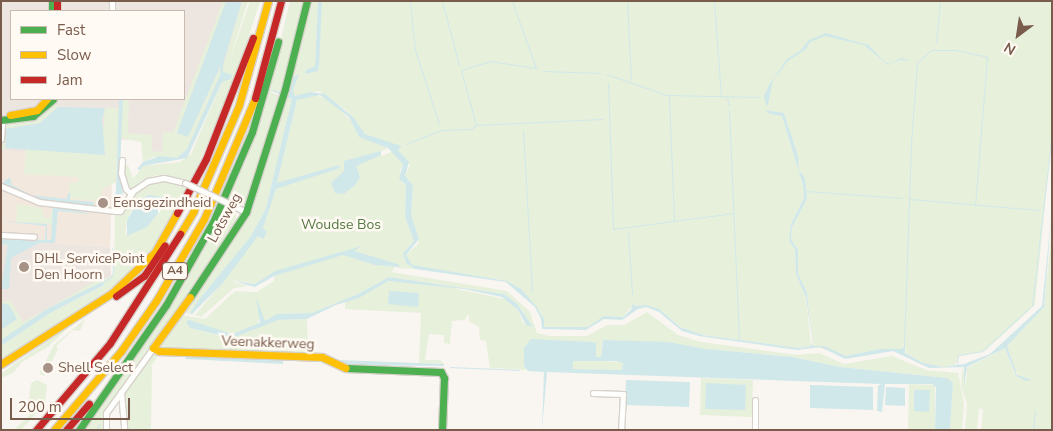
<!DOCTYPE html>
<style>
body{margin:0}
#map{position:relative;width:1053px;height:431px;overflow:hidden;background:#f9f5f0;font-family:"Nunito Sans",sans-serif}
div>[style]{position:absolute}
.residential>*{inset:0;background:#f2e8de}
.industrial>*{inset:0;background:#ede5e0}
.green>*{inset:0;background:#e7f0db}
.water>*{inset:0;background:#d0e8ea}
.stream>*{height:1px;margin:-0.5px;padding:0 0.5px;transform-origin:0.5px;border-radius:0.5px;background:#d0e8ea}
.roads{filter:drop-shadow(1px 0 #d7d1cb) drop-shadow(-1px 0 #d7d1cb) drop-shadow(0 1px #d7d1cb) drop-shadow(0 -1px #d7d1cb)}
.street>*{height:5px;margin:-2.5px;padding:0 2.5px;transform-origin:2.5px;border-radius:2.5px;background:#fefefd}
.fast>*{height:7px;margin:-3.5px;padding:0 3.5px;transform-origin:3.5px;border-radius:3.5px;background:#4caf50}
.slow>*{height:7px;margin:-3.5px;padding:0 3.5px;transform-origin:3.5px;border-radius:3.5px;background:#ffc107}
.jam>*{height:7px;margin:-3.5px;padding:0 3.5px;transform-origin:3.5px;border-radius:3.5px;background:#c62828}
.bridges{filter:drop-shadow(1px 0 #d7d1cb) drop-shadow(-1px 0 #d7d1cb) drop-shadow(0 1px #d7d1cb) drop-shadow(0 -1px #d7d1cb)}
.street-bridge>*{height:5px;margin:-2.5px;padding:0 2.5px;transform-origin:2.5px;border-radius:2.5px;background:#fefefd}
.dots>*{width:14px;height:14px;translate:-50% -50%;box-sizing:border-box;border:2px solid #fffaf3;border-radius:50%}
span{translate:-50% -50%;white-space:nowrap;text-align:center;line-height:1.15;-webkit-text-stroke:5px #fffaf3;paint-order:stroke}
.shield-label span{padding:1px 4px;background:#fffaf3;border:1px solid;border-radius:4px;-webkit-text-stroke-width:0}
.shield-label{font-size:12px;color:#7a5c4d;font-weight:700}
.poi-label{font-size:14px;color:#7a5c4d}
.left{translate:0 -50%;text-align:left}
.street-label{font-size:14px;color:#7a5c4d}
.park-label{font-size:14px;color:#537a41}
.frame{position:absolute;inset:0;border:2px solid #7a5c4d;pointer-events:none}
.legend{position:absolute;left:10px;top:10px;width:175px;height:90px;box-sizing:border-box;background:#fffaf3;border:1px solid #cabbb1;margin:0;padding:6px 9px;list-style:none;font-size:15px;color:#7a5c4d}
.legend li{display:flex;align-items:center;gap:10px;height:25px}
.legend b{width:25px;border:1px solid #cabbb1}
.north{position:absolute;left:993px;top:10px;width:50px;height:50px;-webkit-text-stroke:4px #fffaf3;paint-order:stroke;rotate:211deg;font-size:14px;font-weight:700;line-height:20px;text-align:center;color:#7a5c4d}
.north::after{content:'';display:block;margin:auto;width:18px;height:22px;background:#7a5c4d;clip-path:polygon(50% 0,100% 100%,50% 72%,0 100%)}
.scale{position:absolute;left:10px;top:398px;width:120px;height:22px;box-sizing:border-box;border:2px solid #7a5c4d;border-top:0;padding-left:6px;font-size:15px;line-height:18px;white-space:nowrap;color:#7a5c4d;-webkit-text-stroke:4px #fffaf3;paint-order:stroke}
</style>
<div id="map">
<div class="residential">
<i style="clip-path:polygon(1px 150px,26px 151px,24px 174px,112px 178px,110px 247px,1px 240px)"></i>
</div>
<div class="industrial">
<i style="clip-path:polygon(evenodd,1px 1px,243px 1px,229px 57px,189px 147px,143px 157px,143px 141px,119px 139px,24px 174px,26px 152px,1px 150px,1px 1px,11px 11px,184px 11px,184px 99px,11px 99px,11px 11px)"></i>
<i style="clip-path:polygon(1px 240px,110px 247px,111px 276px,1px 343px)"></i>
</div>
<div class="green">
<i style="clip-path:polygon(223px 1px,226px 1px,177px 133px,199px 114px,220px 65px,221px 73px,187px 149px,177px 158px,153px 157px,143px 162px,141px 142px,121px 138px,123px 99px,129px 99px,128px 133px,152px 135px,152px 151px,162px 152px,163px 132px,173px 132px)"></i>
<i style="clip-path:polygon(242px 1px,248px 1px,229px 63px,250px 1px,260px 1px,235px 79px,191px 181px,156px 175px,141px 181px,129px 191px,123px 166px,128px 165px,133px 179px,143px 166px,180px 162px,191px 154px,222px 82px,232px 76px,223px 72px,223px 67px)"></i>
<i style="clip-path:polygon(290px 1px,304px 1px,281px 91px,269px 92px,279px 95px,274px 114px,246px 204px,237px 205px,228px 200px,245px 163px,269px 90px)"></i>
<i style="clip-path:polygon(308px 1px,318px 1px,315px 66px,306px 70px,318px 71px,322px 1px,1052px 1px,1052px 134px,1035px 305px,985px 351px,959px 356px,955px 365px,944px 367px,923px 363px,907px 354px,903px 343px,902px 349px,880px 349px,846px 356px,813px 346px,807px 293px,798px 273px,798px 250px,791px 239px,792px 227px,807px 199px,805px 178px,799px 170px,798px 156px,784px 113px,769px 111px,770px 114px,782px 116px,803px 185px,804px 198px,791px 224px,789px 241px,795px 249px,796px 274px,806px 297px,811px 346px,799px 348px,703px 335px,680px 327px,659px 309px,641px 305px,631px 307px,623px 317px,606px 316px,588px 327px,544px 327px,541px 313px,521px 289px,507px 281px,412px 266px,406px 255px,419px 243px,411px 215px,413px 185px,405px 176px,410px 165px,398px 150px,399px 146px,365px 134px,346px 110px,319px 91px,295px 96px,287px 92px)"></i>
<i style="clip-path:polygon(312px 95px,327px 98px,375px 143px,388px 148px,378px 153px,383px 156px,393px 151px,403px 164px,400px 170px,402px 183px,406px 185px,405px 217px,414px 241px,405px 250px,405px 261px,415px 269px,397px 268px,398px 264px,391px 272px,507px 291px,530px 312px,537px 333px,550px 336px,587px 336px,607px 325px,624px 325px,647px 312px,678px 335px,701px 342px,797px 355px,819px 353px,844px 364px,892px 356px,926px 370px,958px 373px,964px 404px,962px 430px,950px 430px,953px 383px,947px 378px,840px 367px,793px 357px,606px 340px,602px 342px,601px 357px,595px 357px,596px 343px,592px 342px,538px 340px,535px 340px,524px 366px,527px 370px,490px 368px,486px 341px,480px 340px,479px 327px,469px 321px,469px 314px,464px 320px,452px 321px,450px 344px,444px 343px,444px 335px,429px 334px,425px 360px,440px 360px,444px 364px,419px 363px,421px 313px,345px 309px,345px 302px,387px 281px,443px 286px,505px 299px,518px 310px,523px 323px,532px 326px,521px 309px,504px 294px,389px 277px,358px 294px,312px 313px,282px 314px,265px 321px,260px 314px,258px 324px,237px 333px,228px 334px,191px 321px,190px 328px,229px 338px,278px 320px,307px 319px,308px 355px,159px 348px,180px 315px,205px 319px,235px 291px,257px 292px,274px 281px,275px 272px,255px 284px,233px 280px,235px 283px,248px 286px,234px 288px,201px 317px,184px 312px,244px 222px,286px 97px,293px 99px,266px 208px,251px 236px,190px 313px,195px 315px,213px 294px,258px 236px,262px 239px,263px 228px,276px 189px,287px 185px,277px 183px,297px 100px)"></i>
<i style="clip-path:polygon(53px 103px,58px 107px,40px 123px,6px 129px,5px 148px,2px 150px,4px 122px,34px 118px)"></i>
<i style="clip-path:polygon(105px 108px,119px 108px,116px 182px,103px 189px,98px 201px,68px 198px,70px 183px,78px 182px,79px 177px,24px 174px,26px 149px,102px 145px)"></i>
<i style="clip-path:polygon(evenodd,162px 181px,190px 189px,173px 220px,137px 271px,1px 361px,1px 346px,50px 313px,104px 285px,102px 282px,47px 309px,1px 340px,1px 330px,17px 319px,1px 301px,11px 301px,23px 322px,101px 278px,109px 278px,114px 272px,115px 214px,123px 212px,137px 190px,162px 181px,163px 197px,161px 210px,147px 227px,125px 235px,127px 220px,133px 207px,163px 197px)"></i>
<i style="clip-path:polygon(17px 204px,42px 208px,44px 217px,50px 218px,53px 206px,52px 224px,16px 222px)"></i>
<i style="clip-path:polygon(226px 207px,235px 212px,237px 219px,203px 277px,105px 411px,104px 430px,85px 430px,173px 299px)"></i>
<i style="clip-path:polygon(1052px 228px,1052px 430px,981px 430px,983px 410px,979px 408px,977px 430px,965px 430px,967px 404px,961px 387px,962px 367px,966px 384px,967px 368px,1005px 348px,1013px 370px,1016px 376px,1021px 379px,1012px 366px,1007px 346px,1044px 307px)"></i>
<i style="clip-path:polygon(147px 263px,141px 277px,74px 322px,48px 347px,22px 362px,13px 373px,1px 378px,1px 374px,10px 367px,55px 336px,1px 370px,1px 366px)"></i>
<i style="clip-path:polygon(85px 319px,80px 331px,73px 330px,56px 346px,58px 349px,52px 361px,44px 369px,47px 372px,44px 376px,39px 374px,54px 345px)"></i>
<i style="clip-path:polygon(153px 354px,159px 354px,152px 365px,151px 430px,126px 430px,125px 394px)"></i>
<i style="clip-path:polygon(573px 360px,623px 362px,622px 370px,572px 369px)"></i>
<i style="clip-path:polygon(701px 378px,753px 380px,752px 417px,700px 415px)"></i>
<i style="clip-path:polygon(37px 380px,47px 385px,45px 404px,21px 430px,14px 430px,43px 402px,39px 398px,28px 407px,31px 383px)"></i>
<i style="clip-path:polygon(909px 384px,935px 385px,935px 430px,908px 430px)"></i>
</div>
<div class="water">
<i style="clip-path:polygon(226px 1px,242px 1px,223px 64px,223px 72px,232px 75px,231px 79px,222px 82px,187px 158px,143px 166px,140px 170px,137px 169px,143px 162px,160px 156px,177px 158px,187px 149px,220px 75px,221px 65px,188px 137px,177px 133px)"></i>
<i style="clip-path:polygon(318px 1px,322px 1px,319px 66px,318px 71px,305px 74px,306px 70px,315px 66px)"></i>
<i style="clip-path:polygon(826px 33px,868px 45px,885px 62px,890px 64px,901px 58px,912px 61px,900px 60px,888px 65px,864px 45px,825px 36px,810px 42px,806px 49px,788px 61px,773px 80px,768px 105px,766px 105px,764px 96px,769px 85px,787px 59px,801px 50px,809px 40px)"></i>
<i style="clip-path:polygon(299px 74px,293px 90px,295px 96px,310px 92px,325px 94px,353px 117px,365px 134px,401px 146px,398px 150px,409px 162px,405px 176px,413px 185px,411px 215px,419px 239px,406px 255px,412px 265px,507px 281px,521px 289px,536px 306px,544px 319px,544px 327px,588px 327px,604px 316px,623px 317px,631px 310px,632px 304px,635px 306px,646px 305px,659px 309px,680px 327px,703px 335px,799px 348px,811px 346px,812px 342px,813px 346px,824px 346px,846px 356px,880px 349px,902px 349px,905px 343px,905px 353px,923px 363px,944px 367px,964px 364px,990px 354px,1042px 306px,1052px 210px,1044px 307px,1007px 346px,1017px 375px,1032px 380px,1026px 381px,1016px 376px,1005px 348px,967px 367px,964px 386px,964px 367px,929px 368px,893px 351px,845px 359px,821px 347px,797px 350px,699px 336px,682px 331px,659px 312px,646px 307px,638px 309px,622px 320px,604px 319px,586px 330px,542px 329px,541px 319px,535px 307px,506px 282px,415px 269px,406px 263px,403px 253px,414px 241px,405px 217px,406px 185px,399px 179px,403px 164px,388px 148px,359px 137px,349px 117px,320px 95px,297px 100px,277px 183px,339px 165px,340px 168px,276px 189px,263px 228px,267px 232px,263px 239px,258px 236px,223px 283px,192px 314px,190px 313px,198px 301px,251px 236px,266px 208px,292px 99px,269px 90px,289px 93px,294px 77px)"></i>
<i style="clip-path:polygon(119px 99px,123px 99px,120px 170px,123px 194px,117px 206px,113px 204px,116px 191px)"></i>
<i style="clip-path:polygon(58px 107px,105px 108px,102px 120px,105px 155px,5px 148px,6px 129px,40px 123px)"></i>
<i style="clip-path:polygon(765px 110px,784px 113px,798px 156px,799px 170px,805px 178px,807px 199px,792px 227px,791px 239px,798px 250px,798px 273px,807px 293px,812px 341px,806px 297px,796px 274px,795px 249px,789px 241px,791px 224px,804px 198px,803px 185px,782px 116px,770px 114px)"></i>
<i style="clip-path:polygon(381px 151px,381px 155px,356px 166px,360px 177px,355px 185px,344px 194px,335px 193px,331px 183px,344px 171px,344px 161px)"></i>
<i style="clip-path:polygon(10px 177px,12px 185px,31px 195px,66px 199px,70px 191px,70px 200px,94px 202px,94px 207px,37px 200px,1px 184px)"></i>
<i style="clip-path:polygon(148px 195px,163px 197px,161px 210px,147px 227px,127px 236px,127px 220px,137px 203px)"></i>
<i style="clip-path:polygon(53px 206px,94px 214px,58px 211px,55px 243px,39px 243px,11px 258px,9px 289px,1px 289px,8px 245px,1px 244px,1px 238px,45px 240px,46px 226px,1px 221px,47px 224px,47px 240px,51px 240px)"></i>
<i style="clip-path:polygon(362px 246px,354px 251px,398px 264px,400px 267px,375px 265px,343px 255px,274px 276px,255px 287px,233px 281px,255px 284px,275px 271px)"></i>
<i style="clip-path:polygon(389px 277px,504px 294px,517px 304px,533px 327px,526px 325px,518px 310px,502px 297px,464px 289px,388px 281px,359px 298px,336px 305px,307px 319px,278px 320px,232px 338px,190px 328px,186px 322px,189px 320px,232px 334px,260px 323px,256px 297px,265px 321px,277px 314px,312px 313px,358px 294px)"></i>
<i style="clip-path:polygon(102px 282px,104px 285px,50px 313px,1px 346px,1px 340px,47px 309px)"></i>
<i style="clip-path:polygon(389px 291px,419px 293px,418px 307px,388px 304px)"></i>
<i style="clip-path:polygon(1px 303px,9px 305px,17px 319px,1px 330px)"></i>
<i style="clip-path:polygon(evenodd,531px 339px,592px 342px,596px 343px,596px 357px,601px 357px,603px 340px,668px 342px,706px 349px,793px 357px,840px 367px,947px 378px,953px 383px,950px 430px,935px 430px,936px 387px,932px 384px,885px 384px,882px 412px,877px 411px,878px 386px,881px 384px,547px 372px,542px 430px,544px 372px,528px 371px,524px 366px,524px 348px,531px 339px,573px 361px,616px 361px,623px 363px,622px 370px,573px 369px,573px 361px)"></i>
<i style="clip-path:polygon(186px 356px,283px 359px,283px 364px,185px 359px)"></i>
<i style="clip-path:polygon(339px 360px,444px 364px,444px 366px,340px 365px)"></i>
<i style="clip-path:polygon(626px 380px,690px 382px,689px 407px,625px 405px)"></i>
<i style="clip-path:polygon(706px 383px,746px 385px,745px 410px,705px 409px)"></i>
<i style="clip-path:polygon(810px 385px,873px 387px,873px 410px,810px 408px)"></i>
<i style="clip-path:polygon(886px 387px,905px 388px,905px 406px,885px 405px)"></i>
<i style="clip-path:polygon(914px 390px,930px 390px,929px 412px,914px 411px)"></i>
</div>
<div class="stream">
<i style="left:410px;top:1px;width:49px;rotate:84.2deg"></i>
<i style="left:415px;top:50px;width:78px;rotate:72deg"></i>
<i style="left:442px;top:1px;width:66px;rotate:75.1deg"></i>
<i style="left:627px;top:1px;width:79px;rotate:87.1deg"></i>
<i style="left:714px;top:1px;width:95px;rotate:85.8deg"></i>
<i style="left:936px;top:42px;width:41px;rotate:-84.4deg"></i>
<i style="left:543px;top:71px;width:57px;rotate:2deg"></i>
<i style="left:606px;top:74px;width:65px;rotate:19deg"></i>
<i style="left:667px;top:95px;width:91px;rotate:1.3deg"></i>
<i style="left:608px;top:83px;width:146px;rotate:88deg"></i>
<i style="left:613px;top:229px;width:122px;rotate:-7.5deg"></i>
<i style="left:669px;top:96px;width:124px;rotate:87.7deg"></i>
<i style="left:727px;top:97px;width:9px;rotate:77deg"></i>
<i style="left:729px;top:111px;width:228px;rotate:87.5deg"></i>
<i style="left:476px;top:125px;width:57px;rotate:-105.3deg"></i>
<i style="left:461px;top:70px;width:30px;rotate:-17deg"></i>
<i style="left:490px;top:61px;width:47px;rotate:8.7deg"></i>
<i style="left:536px;top:68px;width:71px;rotate:-109.7deg"></i>
<i style="left:523px;top:130px;width:162px;rotate:86.8deg"></i>
<i style="left:406px;top:144px;width:38px;rotate:-22deg"></i>
<i style="left:441px;top:130px;width:30px;rotate:-2deg"></i>
<i style="left:471px;top:129px;width:6px;rotate:-39deg"></i>
<i style="left:476px;top:125px;width:126px;rotate:-2.7deg"></i>
<i style="left:806px;top:191px;width:96px;rotate:4.2deg"></i>
<i style="left:910px;top:199px;width:129px;rotate:4.9deg"></i>
<i style="left:628px;top:233px;width:61px;rotate:86.2deg"></i>
<i style="left:101px;top:283px;width:12px;rotate:-31deg"></i>
<i style="left:111px;top:277px;width:5px;rotate:-68deg"></i>
<i style="left:113px;top:272px;width:24px;rotate:-92deg"></i>
<i style="left:1032px;top:306px;width:174px;rotate:-83.4deg"></i>
<i style="left:904px;top:344px;width:201px;rotate:-88deg"></i>
<i style="left:911px;top:143px;width:80px;rotate:-85.7deg"></i>
<i style="left:917px;top:63px;width:19px;rotate:-43deg"></i>
<i style="left:931px;top:50px;width:24px"></i>
<i style="left:955px;top:50px;width:33px;rotate:12deg"></i>
<i style="left:987px;top:57px;width:148px;rotate:94.6deg"></i>
<i style="left:957px;top:365px;width:10px;rotate:-84deg"></i>
<i style="left:958px;top:355px;width:24px;rotate:-9deg"></i>
<i style="left:982px;top:351px;width:65px;rotate:-42.5deg"></i>
<i style="left:450px;top:367px;width:69px;rotate:2.5deg"></i>
<i style="left:97px;top:430px;width:6px;rotate:-72deg"></i>
<i style="left:1033px;top:430px;width:20px;rotate:-84deg"></i>
</div>
<div class="roads">
<div class="street">
<i style="left:112px;top:11px;width:10px;rotate:-90deg"></i>
<i style="left:1px;top:139px;width:15px;rotate:-86deg"></i>
<i style="left:122px;top:160px;width:13px;rotate:94deg"></i>
<i style="left:121px;top:173px;width:17px;rotate:73deg"></i>
<i style="left:126px;top:189px;width:7px;rotate:45deg"></i>
<i style="left:1px;top:186px;width:41px;rotate:22.8deg"></i>
<i style="left:39px;top:202px;width:77px;rotate:6.8deg"></i>
<i style="left:115px;top:211px;width:5px"></i>
<i style="left:120px;top:211px;width:24px;rotate:-57deg"></i>
<i style="left:133px;top:191px;width:18px;rotate:-34deg"></i>
<i style="left:148px;top:181px;width:16px;rotate:-11deg"></i>
<i style="left:164px;top:178px;width:22px;rotate:13deg"></i>
<i style="left:228px;top:203px;width:20px;rotate:27deg"></i>
<i style="left:1px;top:235px;width:33px;rotate:3deg"></i>
<i style="left:121px;top:392px;width:38px;rotate:85deg"></i>
<i style="left:593px;top:393px;width:30px;rotate:2deg"></i>
<i style="left:623px;top:394px;width:36px;rotate:93deg"></i>
<i style="left:106px;top:430px;width:17px;rotate:-90deg"></i>
<i style="left:106px;top:413px;width:80px;rotate:-54.1deg"></i>
<i style="left:755px;top:430px;width:30px;rotate:-90deg"></i>
</div>
<div class="fast">
<i style="left:52px;top:1px;width:10px;rotate:90deg"></i>
<i style="left:1px;top:120px;width:32px;rotate:-7deg"></i>
<i style="left:33px;top:116px;width:26px;rotate:-40deg"></i>
<i style="left:190px;top:297px;width:102px;rotate:-56.6deg"></i>
<i style="left:246px;top:212px;width:129px;rotate:-72.4deg"></i>
<i style="left:285px;top:89px;width:91px;rotate:-76deg"></i>
<i style="left:346px;top:368px;width:95px;rotate:2.4deg"></i>
<i style="left:441px;top:372px;width:7px;rotate:63deg"></i>
<i style="left:444px;top:378px;width:52px;rotate:92.2deg"></i>
<i style="left:79px;top:430px;width:152px;rotate:-55.2deg"></i>
<i style="left:166px;top:305px;width:95px;rotate:-60.5deg"></i>
<i style="left:213px;top:222px;width:98px;rotate:-66.6deg"></i>
<i style="left:252px;top:132px;width:94px;rotate:-73.9deg"></i>
</div>
<div class="slow">
<i style="left:10px;top:115px;width:27px;rotate:-10deg"></i>
<i style="left:37px;top:110px;width:15px;rotate:-48deg"></i>
<i style="left:180px;top:234px;width:26px;rotate:-59deg"></i>
<i style="left:193px;top:212px;width:116px;rotate:-66.7deg"></i>
<i style="left:239px;top:105px;width:108px;rotate:-74.4deg"></i>
<i style="left:190px;top:297px;width:63px;rotate:126deg"></i>
<i style="left:153px;top:348px;width:7px;rotate:27deg"></i>
<i style="left:159px;top:351px;width:163px;rotate:2.1deg"></i>
<i style="left:322px;top:357px;width:26px;rotate:25deg"></i>
<i style="left:1px;top:364px;width:132px;rotate:-32.6deg"></i>
<i style="left:112px;top:293px;width:59px;rotate:-43.6deg"></i>
<i style="left:155px;top:252px;width:45px;rotate:-60.6deg"></i>
<i style="left:54px;top:430px;width:104px;rotate:-49.7deg"></i>
<i style="left:121px;top:351px;width:61px;rotate:-55deg"></i>
<i style="left:156px;top:301px;width:95px;rotate:-59.7deg"></i>
<i style="left:204px;top:219px;width:131px;rotate:-67.1deg"></i>
</div>
<div class="jam">
<i style="left:57px;top:1px;width:10px;rotate:90deg"></i>
<i style="left:255px;top:98px;width:100px;rotate:-75deg"></i>
<i style="left:177px;top:213px;width:61px;rotate:-61.8deg"></i>
<i style="left:206px;top:159px;width:130px;rotate:-68.8deg"></i>
<i style="left:116px;top:296px;width:34px;rotate:-36deg"></i>
<i style="left:144px;top:276px;width:37px;rotate:-56deg"></i>
<i style="left:36px;top:430px;width:114px;rotate:-49.6deg"></i>
<i style="left:110px;top:343px;width:130px;rotate:-57.3deg"></i>
<i style="left:66px;top:430px;width:35px;rotate:-49deg"></i>
</div>
</div>
<div class="bridges">
<div class="street-bridge">
<i style="left:185px;top:183px;width:47px;rotate:24.9deg"></i>
</div>
</div>
<div class="dots">
<i style="left:103px;top:203px;background:#a69286"></i>
<i style="left:24px;top:267px;background:#a69286"></i>
<i style="left:48px;top:368px;background:#a69286"></i>
</div>
<div class="shield-label">
<span style="left:175px;top:271px">A4</span>
</div>
<div class="poi-label">
<span class="left" style="left:113px;top:203px">Eensgezindheid</span>
<span class="left" style="left:34px;top:267px">DHL ServicePoint<br>Den Hoorn</span>
<span class="left" style="left:58px;top:368px">Shell Select</span>
</div>
<div class="street-label">
<span style="left:225px;top:218px;rotate:-61deg">Lotsweg</span>
<span style="left:268px;top:343px;rotate:2deg">Veenakkerweg</span>
</div>
<div class="park-label">
<span style="left:341px;top:225px">Woudse Bos</span>
</div>
<div class="frame"></div>
<ul class="legend">
<li><b style="height:6px;background:#4caf50"></b>Fast</li>
<li><b style="height:6px;background:#ffc107"></b>Slow</li>
<li><b style="height:6px;background:#c62828"></b>Jam</li>
</ul>
<div class="north">N</div>
<div class="scale">200 m</div>
</div>
